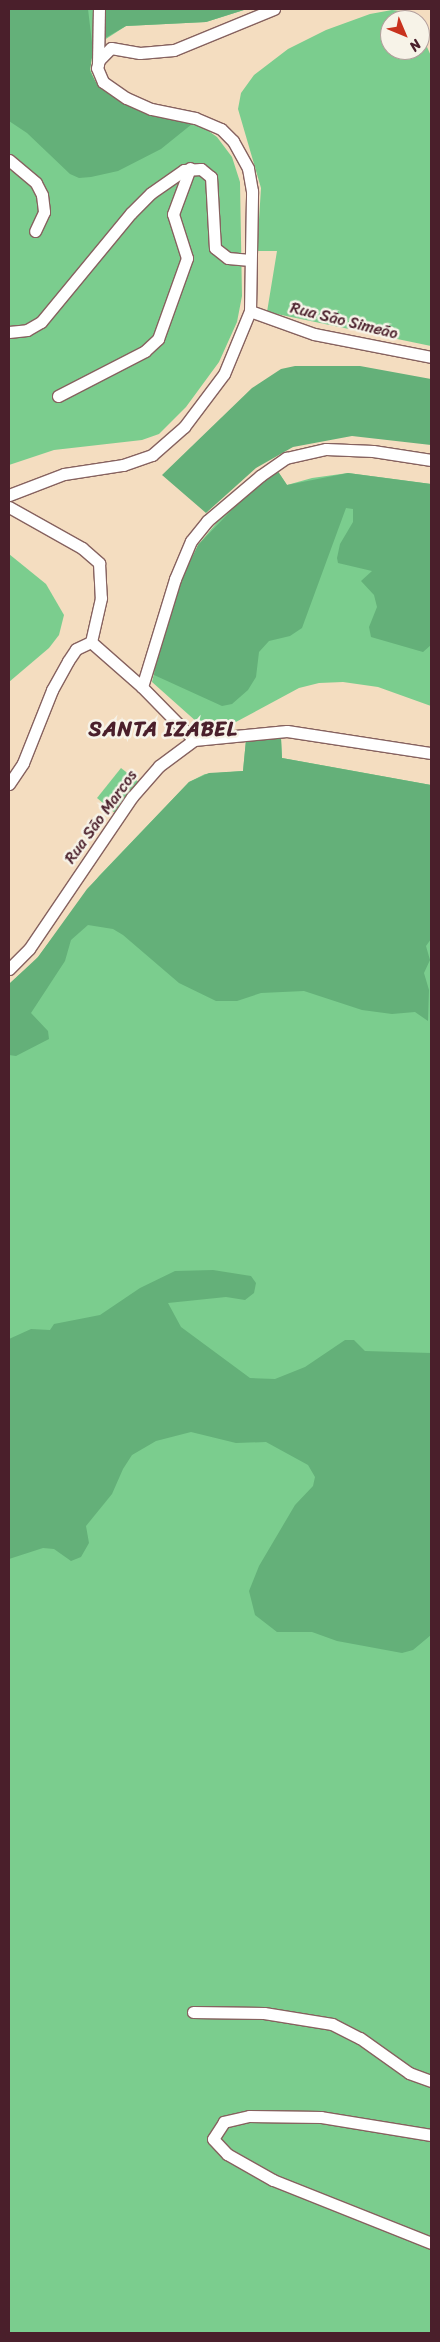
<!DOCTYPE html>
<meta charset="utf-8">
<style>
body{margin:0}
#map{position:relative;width:440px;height:2342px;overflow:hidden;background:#f4ddc0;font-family:Sriracha,sans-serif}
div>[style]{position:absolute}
.green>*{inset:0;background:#7bcd8e}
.forest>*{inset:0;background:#64b079}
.roads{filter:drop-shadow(1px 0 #86625f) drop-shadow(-1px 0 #86625f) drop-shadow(0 1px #86625f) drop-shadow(0 -1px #86625f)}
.minor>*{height:11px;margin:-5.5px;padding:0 5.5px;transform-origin:5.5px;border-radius:5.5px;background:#fff}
span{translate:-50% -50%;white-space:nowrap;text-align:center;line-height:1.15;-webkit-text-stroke:5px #f7f3e8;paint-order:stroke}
.street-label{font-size:16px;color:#4a1f2b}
.district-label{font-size:21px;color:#4a1f2b;font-weight:700;letter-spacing:1px}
.frame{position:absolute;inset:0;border:10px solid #4a1f2b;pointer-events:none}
.north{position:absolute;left:380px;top:10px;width:50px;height:50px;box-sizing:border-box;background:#f7f3e8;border:1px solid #b29e9c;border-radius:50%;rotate:135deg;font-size:14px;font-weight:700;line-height:20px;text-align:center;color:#4a1f2b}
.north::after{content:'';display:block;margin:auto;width:18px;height:22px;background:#c8321e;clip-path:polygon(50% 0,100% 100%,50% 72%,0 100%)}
</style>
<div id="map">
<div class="green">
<i style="clip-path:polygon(9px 9px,247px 9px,206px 22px,126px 26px,95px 46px,89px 66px,95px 82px,104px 91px,153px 116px,203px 127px,217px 137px,232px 157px,240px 182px,242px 296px,237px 322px,219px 362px,186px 407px,159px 434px,142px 440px,54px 450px,9px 465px)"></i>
<i style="clip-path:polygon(392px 10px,400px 11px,413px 20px,390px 20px,390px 50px,420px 50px,420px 31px,431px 56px,431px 346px,267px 312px,277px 251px,257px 251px,261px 188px,238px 109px,241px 93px,254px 75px,288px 49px,326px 30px,370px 14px)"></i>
<i style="clip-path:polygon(277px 470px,287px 485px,312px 478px,348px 473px,431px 484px,431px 706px,378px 687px,343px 682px,319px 683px,299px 688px,234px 723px,207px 731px,152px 682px,157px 659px,198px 545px,218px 521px)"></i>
<i style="clip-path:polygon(9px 554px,46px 584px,64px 615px,59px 635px,49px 648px,9px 682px)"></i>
<i style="clip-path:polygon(281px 738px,282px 758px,431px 785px,431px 2333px,9px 2333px,9px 984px,35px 961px,99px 876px,189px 782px,205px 774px,243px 771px,246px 740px)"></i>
<i style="clip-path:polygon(121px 768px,140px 783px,116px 814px,97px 798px)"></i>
</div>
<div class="forest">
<i style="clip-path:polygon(9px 9px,88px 9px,93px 51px,90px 71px,98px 86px,153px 116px,192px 124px,161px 149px,118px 171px,91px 177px,79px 178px,70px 174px,27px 133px,9px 121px)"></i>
<i style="clip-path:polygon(103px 9px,247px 9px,206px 22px,126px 26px,100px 41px)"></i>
<i style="clip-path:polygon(295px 366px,360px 366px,431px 379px,431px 445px,352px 436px,293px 447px,256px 468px,206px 513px,162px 475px,252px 388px,281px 369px)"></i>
<i style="clip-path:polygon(277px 470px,287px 485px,348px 473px,431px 484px,431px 645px,423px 652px,371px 637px,369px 627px,377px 607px,374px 595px,361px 581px,372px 571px,338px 563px,337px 558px,340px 544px,353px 522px,353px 509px,346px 508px,302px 628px,290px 636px,269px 641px,259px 652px,256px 677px,248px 690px,232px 704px,222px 706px,154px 675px,157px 659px,181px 579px,198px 545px,248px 493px)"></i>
<i style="clip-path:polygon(281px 738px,282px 758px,431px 785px,431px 939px,426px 946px,430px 960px,424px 973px,429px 990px,428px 1021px,415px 1012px,392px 1014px,362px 1010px,304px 991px,261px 993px,237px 1001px,216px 1001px,179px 983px,123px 935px,113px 929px,88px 925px,71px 940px,65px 961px,31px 1013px,48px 1031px,49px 1039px,16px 1056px,9px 1055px,9px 984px,38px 957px,87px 889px,189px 782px,209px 773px,243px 771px,246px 740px)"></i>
<i style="clip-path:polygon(213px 1270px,251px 1276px,256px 1283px,254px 1293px,245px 1300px,226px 1297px,168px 1303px,181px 1327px,250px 1378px,275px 1379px,305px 1367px,345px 1340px,354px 1340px,365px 1351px,431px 1353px,431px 1635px,413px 1650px,402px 1653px,337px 1641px,312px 1632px,277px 1632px,255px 1615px,249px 1591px,259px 1566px,295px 1505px,313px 1486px,315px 1477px,308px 1465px,266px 1442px,236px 1443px,191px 1432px,156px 1441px,132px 1455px,123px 1469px,112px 1494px,86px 1526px,89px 1543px,81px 1557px,71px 1561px,54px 1549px,43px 1548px,9px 1559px,9px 1339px,31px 1329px,50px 1330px,54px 1324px,100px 1315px,140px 1288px,175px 1271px)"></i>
</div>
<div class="roads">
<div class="minor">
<i style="left:98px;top:64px;width:55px;rotate:-89deg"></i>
<i style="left:9px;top:160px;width:35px;rotate:40deg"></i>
<i style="left:36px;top:183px;width:13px;rotate:63deg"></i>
<i style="left:42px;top:195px;width:17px;rotate:83deg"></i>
<i style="left:44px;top:212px;width:21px;rotate:115deg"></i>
<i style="left:250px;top:311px;width:68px;rotate:19.8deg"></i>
<i style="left:314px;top:334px;width:119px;rotate:11.1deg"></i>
<i style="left:9px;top:332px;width:18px;rotate:-6deg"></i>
<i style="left:27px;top:330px;width:16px;rotate:-30deg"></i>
<i style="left:41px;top:322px;width:141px;rotate:-50.5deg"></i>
<i style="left:131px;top:213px;width:28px;rotate:-45deg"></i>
<i style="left:151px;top:193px;width:40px;rotate:-34.9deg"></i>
<i style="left:184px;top:170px;width:17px;rotate:-3deg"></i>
<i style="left:201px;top:169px;width:13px;rotate:39deg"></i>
<i style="left:211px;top:177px;width:71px;rotate:86.8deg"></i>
<i style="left:215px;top:248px;width:16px;rotate:38deg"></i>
<i style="left:228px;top:258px;width:22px;rotate:5deg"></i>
<i style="left:58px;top:396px;width:98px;rotate:-27.3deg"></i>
<i style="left:145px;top:351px;width:18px;rotate:-43deg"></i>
<i style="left:158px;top:339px;width:86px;rotate:-70.3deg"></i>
<i style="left:187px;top:258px;width:46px;rotate:-107.7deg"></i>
<i style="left:173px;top:214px;width:49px;rotate:-69.7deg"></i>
<i style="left:9px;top:495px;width:59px;rotate:-20.9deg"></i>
<i style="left:64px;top:474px;width:60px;rotate:-8.7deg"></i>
<i style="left:123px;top:465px;width:31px;rotate:-19deg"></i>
<i style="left:152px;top:455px;width:43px;rotate:-41.2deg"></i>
<i style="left:184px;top:427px;width:66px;rotate:-53deg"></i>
<i style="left:224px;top:374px;width:68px;rotate:-67.6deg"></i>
<i style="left:250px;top:311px;width:120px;rotate:-89deg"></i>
<i style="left:252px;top:191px;width:23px;rotate:-100deg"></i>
<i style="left:248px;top:168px;width:31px;rotate:-119deg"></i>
<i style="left:233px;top:141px;width:17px;rotate:-135deg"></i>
<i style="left:221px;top:129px;width:28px;rotate:-157deg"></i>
<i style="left:195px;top:118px;width:45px;rotate:-168.4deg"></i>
<i style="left:151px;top:109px;width:27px;rotate:-156deg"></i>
<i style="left:126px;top:98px;width:28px;rotate:-145deg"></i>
<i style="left:103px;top:82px;width:15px;rotate:-113deg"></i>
<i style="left:97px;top:68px;width:8px;rotate:-76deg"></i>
<i style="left:99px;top:60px;width:17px;rotate:-45deg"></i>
<i style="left:111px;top:48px;width:29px;rotate:10deg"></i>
<i style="left:140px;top:53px;width:34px;rotate:-5deg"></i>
<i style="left:174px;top:50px;width:108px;rotate:-22.3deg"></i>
<i style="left:9px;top:507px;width:84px;rotate:29.3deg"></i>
<i style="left:82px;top:548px;width:23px;rotate:41deg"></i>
<i style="left:99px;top:563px;width:35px;rotate:87deg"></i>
<i style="left:101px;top:598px;width:45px;rotate:102.8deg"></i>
<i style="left:91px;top:642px;width:68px;rotate:41.4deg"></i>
<i style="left:142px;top:687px;width:74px;rotate:45.5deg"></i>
<i style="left:142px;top:687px;width:113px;rotate:-73deg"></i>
<i style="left:175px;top:579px;width:41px;rotate:-67.2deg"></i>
<i style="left:191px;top:541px;width:26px;rotate:-51deg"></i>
<i style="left:207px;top:521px;width:70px;rotate:-40.3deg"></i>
<i style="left:260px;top:476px;width:32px;rotate:-35deg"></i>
<i style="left:286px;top:458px;width:41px;rotate:-12.7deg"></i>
<i style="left:326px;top:449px;width:47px;rotate:2.4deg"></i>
<i style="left:373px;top:451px;width:59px;rotate:8.8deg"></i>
<i style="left:9px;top:784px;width:25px;rotate:-56deg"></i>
<i style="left:23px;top:763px;width:79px;rotate:-68.3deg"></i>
<i style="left:52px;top:690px;width:33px;rotate:-61deg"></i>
<i style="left:68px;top:661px;width:14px;rotate:-56deg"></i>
<i style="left:76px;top:649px;width:17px;rotate:-25deg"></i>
<i style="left:9px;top:969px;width:28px;rotate:-45deg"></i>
<i style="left:29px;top:949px;width:184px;rotate:-55.9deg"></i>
<i style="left:132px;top:797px;width:41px;rotate:-48.9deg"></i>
<i style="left:159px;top:766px;width:44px;rotate:-36.6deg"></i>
<i style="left:194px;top:740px;width:93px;rotate:-5.5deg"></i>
<i style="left:287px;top:731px;width:146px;rotate:8.7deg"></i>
<i style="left:193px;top:2012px;width:71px;rotate:0.8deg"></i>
<i style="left:264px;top:2013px;width:69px;rotate:9.2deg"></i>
<i style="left:332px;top:2024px;width:31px;rotate:27deg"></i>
<i style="left:360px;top:2038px;width:60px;rotate:35.5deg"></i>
<i style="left:409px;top:2073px;width:23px;rotate:20deg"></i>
<i style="left:431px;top:2135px;width:111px;rotate:-170.7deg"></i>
<i style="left:321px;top:2117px;width:72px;rotate:-179.2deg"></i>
<i style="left:249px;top:2116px;width:26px;rotate:167deg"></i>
<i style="left:224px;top:2122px;width:20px;rotate:123deg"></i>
<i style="left:213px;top:2139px;width:21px;rotate:47deg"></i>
<i style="left:227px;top:2154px;width:53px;rotate:29.5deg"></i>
<i style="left:273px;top:2180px;width:170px;rotate:21.7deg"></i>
</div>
</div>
<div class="street-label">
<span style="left:344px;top:321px;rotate:14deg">Rua São Simeão</span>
<span style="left:101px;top:817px;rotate:-54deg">Rua São Marcos</span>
</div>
<div class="district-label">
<span style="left:163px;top:729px">SANTA IZABEL</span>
</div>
<div class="frame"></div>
<div class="north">N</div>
</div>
